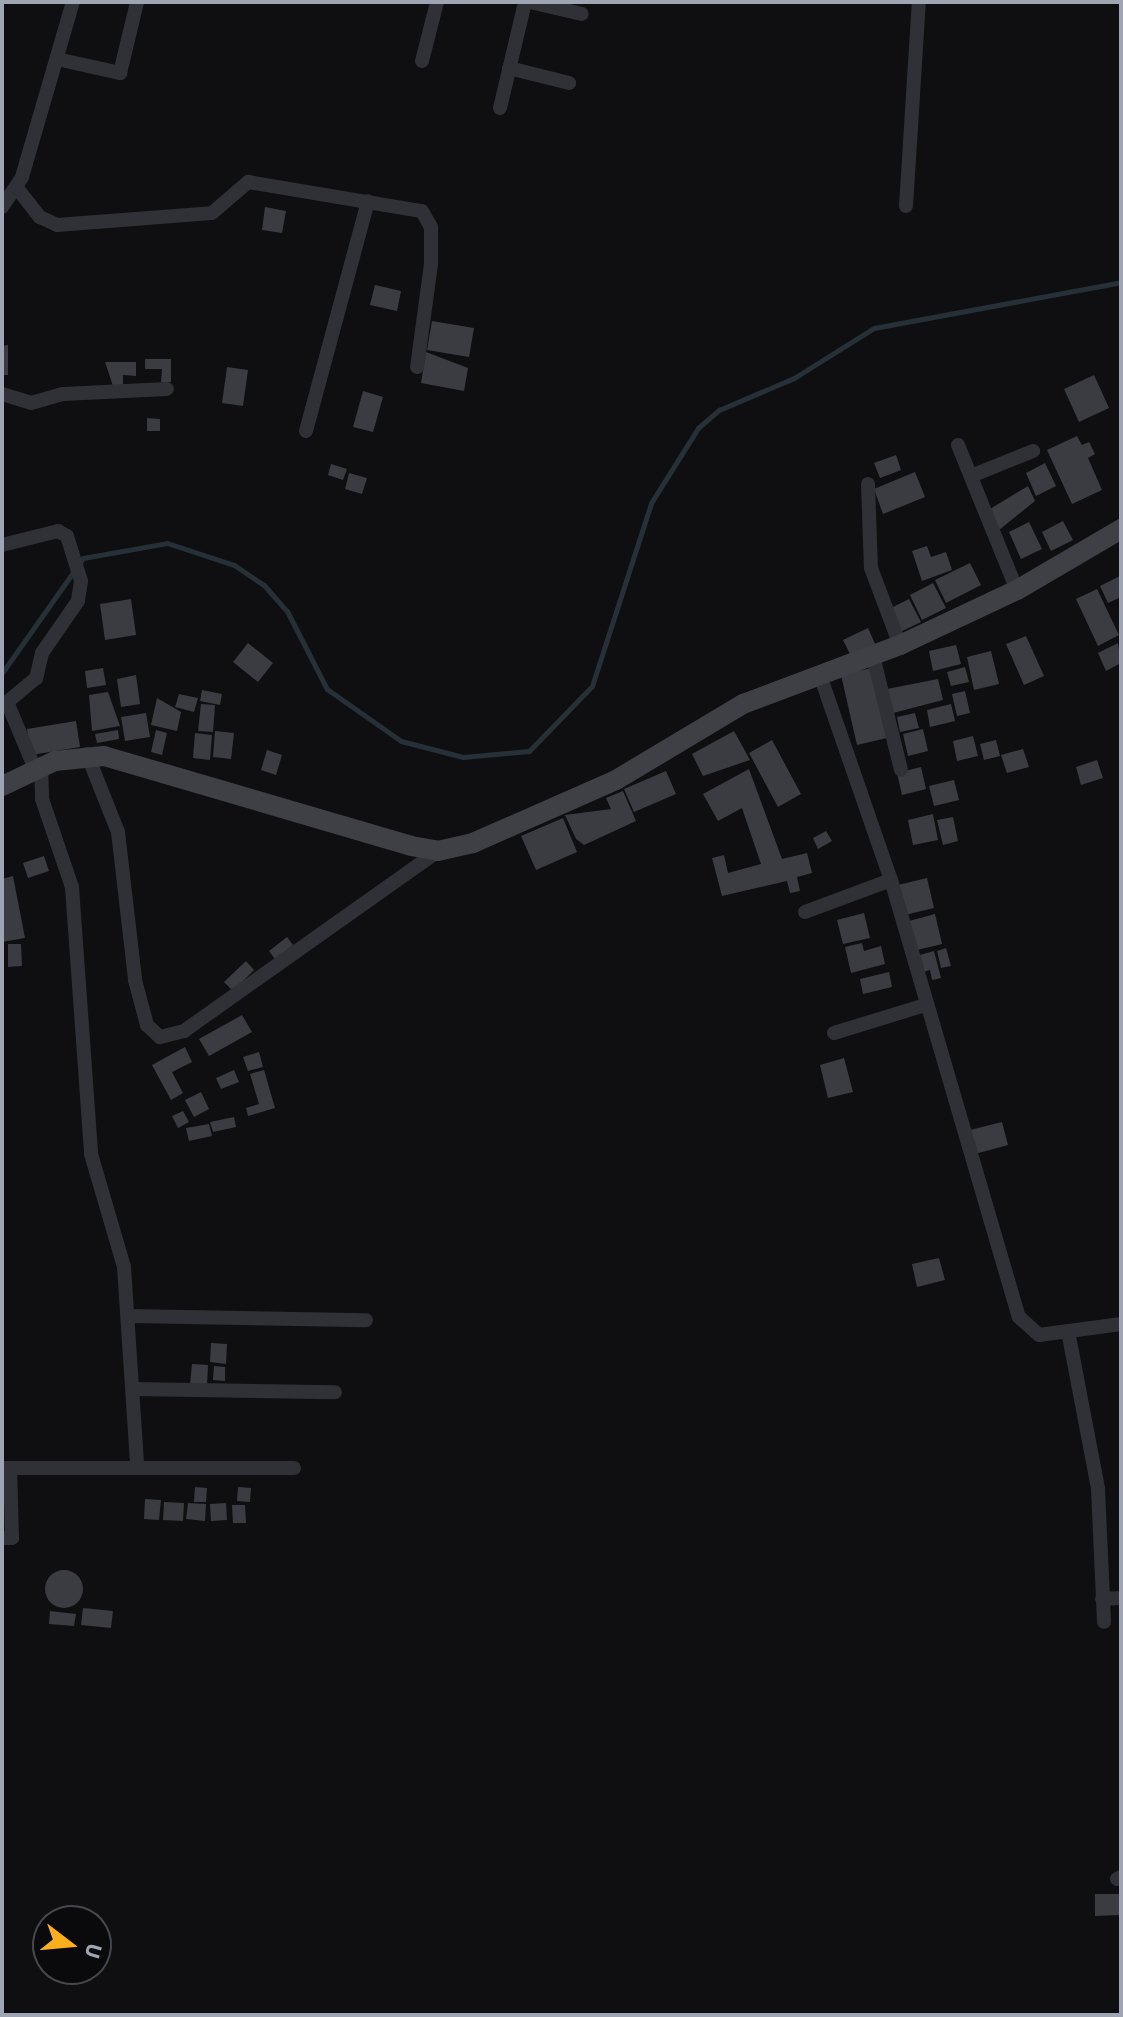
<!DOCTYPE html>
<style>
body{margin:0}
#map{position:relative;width:1123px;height:2017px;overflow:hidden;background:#0f0f11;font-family:"Source Sans 3",sans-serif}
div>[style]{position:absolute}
.stream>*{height:5px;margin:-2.5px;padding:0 2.5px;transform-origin:2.5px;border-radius:2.5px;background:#273036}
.building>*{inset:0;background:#3b3c41}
.round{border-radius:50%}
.street>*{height:14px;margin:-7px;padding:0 7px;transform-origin:7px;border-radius:7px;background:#303136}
.secondary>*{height:20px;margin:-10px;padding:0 10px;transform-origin:10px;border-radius:10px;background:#3e4046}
span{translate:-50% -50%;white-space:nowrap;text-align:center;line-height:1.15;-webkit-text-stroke:7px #0a0a0c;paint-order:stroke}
.frame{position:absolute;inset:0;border:4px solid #9fa5b2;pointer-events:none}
.north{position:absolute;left:32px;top:1905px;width:80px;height:80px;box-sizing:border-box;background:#0a0a0c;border:2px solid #46484e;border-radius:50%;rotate:106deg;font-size:22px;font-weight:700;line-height:32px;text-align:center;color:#9fa5b2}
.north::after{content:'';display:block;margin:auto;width:28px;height:36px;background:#fbaf1d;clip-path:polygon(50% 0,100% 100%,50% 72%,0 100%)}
</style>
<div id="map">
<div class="stream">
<i style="left:2px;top:673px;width:141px;rotate:-54.8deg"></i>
<i style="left:83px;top:558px;width:85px;rotate:-10.1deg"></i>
<i style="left:167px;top:543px;width:71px;rotate:18.2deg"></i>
<i style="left:234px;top:565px;width:36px;rotate:34deg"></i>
<i style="left:264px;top:585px;width:35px;rotate:49deg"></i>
<i style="left:287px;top:611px;width:88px;rotate:62.9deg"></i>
<i style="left:327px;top:689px;width:90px;rotate:35.1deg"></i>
<i style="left:401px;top:741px;width:64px;rotate:14.5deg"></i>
<i style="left:463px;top:757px;width:66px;rotate:-5.2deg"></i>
<i style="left:529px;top:751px;width:91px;rotate:-45.9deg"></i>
<i style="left:592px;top:686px;width:192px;rotate:-72.1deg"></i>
<i style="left:651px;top:503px;width:89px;rotate:-57.9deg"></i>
<i style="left:698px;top:428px;width:28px;rotate:-41deg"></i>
<i style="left:719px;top:410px;width:82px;rotate:-23.1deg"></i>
<i style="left:794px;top:378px;width:94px;rotate:-32deg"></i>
<i style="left:874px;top:328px;width:251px;rotate:-10.5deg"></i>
</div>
<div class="building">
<i style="clip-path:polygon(265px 207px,286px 211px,282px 233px,262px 230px)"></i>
<i style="clip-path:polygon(375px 285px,401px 291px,397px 311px,370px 305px)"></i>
<i style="clip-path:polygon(432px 321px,474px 328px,469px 357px,427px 350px)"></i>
<i style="clip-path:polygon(8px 345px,8px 375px,2px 375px,2px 346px)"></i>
<i style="clip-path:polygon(426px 352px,468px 368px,464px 391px,421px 383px)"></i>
<i style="clip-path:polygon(145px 359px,171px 359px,171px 382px,161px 382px,162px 369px,145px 369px)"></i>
<i style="clip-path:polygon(105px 362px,136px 362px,136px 376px,123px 375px,123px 389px,114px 389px)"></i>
<i style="clip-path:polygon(227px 367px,248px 370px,243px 406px,222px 403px)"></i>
<i style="clip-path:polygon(1094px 375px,1109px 408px,1079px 422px,1064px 389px)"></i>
<i style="clip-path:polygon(363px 391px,383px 397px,373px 432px,353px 427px)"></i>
<i style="clip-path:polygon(147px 418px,160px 419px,160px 431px,147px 431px)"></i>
<i style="clip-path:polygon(1077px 436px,1082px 445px,1089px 442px,1095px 454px,1088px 458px,1102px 490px,1072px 504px,1047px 450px)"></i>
<i style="clip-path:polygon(896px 455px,901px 470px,880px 478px,874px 463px)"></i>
<i style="clip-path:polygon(1045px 463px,1056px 486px,1036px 496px,1026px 473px)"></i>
<i style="clip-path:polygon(331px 464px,347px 469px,343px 480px,328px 475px)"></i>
<i style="clip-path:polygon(915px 472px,925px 497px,883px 514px,874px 489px)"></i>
<i style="clip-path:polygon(349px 473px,367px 478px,362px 494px,345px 489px)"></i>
<i style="clip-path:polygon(1028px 486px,1035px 501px,999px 530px,990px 509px)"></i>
<i style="clip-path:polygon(1063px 521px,1073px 540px,1051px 551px,1042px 532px)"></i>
<i style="clip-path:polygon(1029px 522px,1042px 549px,1021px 559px,1009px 532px)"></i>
<i style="clip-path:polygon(927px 546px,931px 557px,946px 552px,952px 570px,922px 581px,912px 551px)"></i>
<i style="clip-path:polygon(970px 563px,981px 585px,946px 603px,935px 580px)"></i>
<i style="clip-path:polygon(1120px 576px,1121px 597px,1108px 603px,1100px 586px)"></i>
<i style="clip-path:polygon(933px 583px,946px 608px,922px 620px,910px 595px)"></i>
<i style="clip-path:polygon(1097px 589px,1119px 635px,1098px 646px,1076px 599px)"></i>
<i style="clip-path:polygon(131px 599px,136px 635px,105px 640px,100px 604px)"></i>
<i style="clip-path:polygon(909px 599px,921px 622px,898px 633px,887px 610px)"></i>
<i style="clip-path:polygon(868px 628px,876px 646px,852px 658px,843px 640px)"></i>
<i style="clip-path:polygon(1026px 636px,1044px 676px,1024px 685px,1006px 644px)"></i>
<i style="clip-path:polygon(248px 643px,273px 663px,258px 682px,233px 662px)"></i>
<i style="clip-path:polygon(1118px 643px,1121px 663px,1106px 671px,1098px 653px)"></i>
<i style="clip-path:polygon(956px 645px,961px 664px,933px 671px,929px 651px)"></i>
<i style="clip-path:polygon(991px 651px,999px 684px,974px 690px,967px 657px)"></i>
<i style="clip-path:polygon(965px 667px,969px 682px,951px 686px,947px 672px)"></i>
<i style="clip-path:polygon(103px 668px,106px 685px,87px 688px,85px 671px)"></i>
<i style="clip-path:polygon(871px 668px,887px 738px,857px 745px,841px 675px)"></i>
<i style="clip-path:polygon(136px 675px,140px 704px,121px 707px,117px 679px)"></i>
<i style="clip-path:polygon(938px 679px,943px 700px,893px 713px,887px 689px)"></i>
<i style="clip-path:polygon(202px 690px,222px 694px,220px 705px,200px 701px)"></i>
<i style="clip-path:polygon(965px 691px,970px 713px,957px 716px,952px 694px)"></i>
<i style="clip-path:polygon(108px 692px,120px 726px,92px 731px,89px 695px)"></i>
<i style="clip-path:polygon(179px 694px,198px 698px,194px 712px,175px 707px)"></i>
<i style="clip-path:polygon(157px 698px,181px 712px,177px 731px,151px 725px)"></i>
<i style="clip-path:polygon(201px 704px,215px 705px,213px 732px,198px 731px)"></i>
<i style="clip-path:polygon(951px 704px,955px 721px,930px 727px,927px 710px)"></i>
<i style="clip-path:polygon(146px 713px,150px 737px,125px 741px,121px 717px)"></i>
<i style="clip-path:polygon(915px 713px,919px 728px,900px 732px,897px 717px)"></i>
<i style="clip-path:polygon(76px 721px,80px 747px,31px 755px,27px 729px)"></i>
<i style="clip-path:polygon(923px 729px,928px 751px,908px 756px,903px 734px)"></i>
<i style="clip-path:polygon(118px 730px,119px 739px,97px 743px,95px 734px)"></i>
<i style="clip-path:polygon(156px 730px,167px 733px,162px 755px,151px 752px)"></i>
<i style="clip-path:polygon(215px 731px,234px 733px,231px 759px,213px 757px)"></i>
<i style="clip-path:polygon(734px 731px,750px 760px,703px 776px,692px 754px)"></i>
<i style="clip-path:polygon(195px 733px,212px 735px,210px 760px,193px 758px)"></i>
<i style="clip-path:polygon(973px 736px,978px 756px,957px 761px,953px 741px)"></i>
<i style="clip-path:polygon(772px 740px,801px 794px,778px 807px,749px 753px)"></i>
<i style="clip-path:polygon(996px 740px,1000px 756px,984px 760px,980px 744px)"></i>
<i style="clip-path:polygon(1023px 749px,1029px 767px,1007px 773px,1001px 755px)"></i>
<i style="clip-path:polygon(267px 750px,282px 755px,276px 775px,261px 770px)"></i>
<i style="clip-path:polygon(1097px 760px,1103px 778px,1081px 785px,1076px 767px)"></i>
<i style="clip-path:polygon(921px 767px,926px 789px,902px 795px,897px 773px)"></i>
<i style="clip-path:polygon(749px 769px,782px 859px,807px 853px,812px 873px,797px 877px,800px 891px,790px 893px,787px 881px,722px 896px,712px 858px,724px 855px,728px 873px,761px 864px,742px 808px,718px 821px,703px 794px)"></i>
<i style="clip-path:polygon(666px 771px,676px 794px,634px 812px,624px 789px)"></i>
<i style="clip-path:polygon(954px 780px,959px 800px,934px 806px,929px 786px)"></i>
<i style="clip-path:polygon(623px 791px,636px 821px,584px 845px,576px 839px,565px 815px,611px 809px,606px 798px)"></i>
<i style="clip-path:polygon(933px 814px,938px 840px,913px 845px,908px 820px)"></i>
<i style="clip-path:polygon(953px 817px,958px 841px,943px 845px,937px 820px)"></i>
<i style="clip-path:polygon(563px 818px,577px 852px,536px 870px,521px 836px)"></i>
<i style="clip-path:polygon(826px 831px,832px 841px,818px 849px,813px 838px)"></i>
<i style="clip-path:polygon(44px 856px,49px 871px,28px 878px,23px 863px)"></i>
<i style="clip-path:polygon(13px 876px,25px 938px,2px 942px,2px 879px)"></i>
<i style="clip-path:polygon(927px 878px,934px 908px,905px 915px,898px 885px)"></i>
<i style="clip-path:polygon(864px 913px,870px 938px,843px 944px,837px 920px)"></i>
<i style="clip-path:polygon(935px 914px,942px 944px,917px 950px,909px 921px)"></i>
<i style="clip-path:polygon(287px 937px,293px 945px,275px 959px,269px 951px)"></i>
<i style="clip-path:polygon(862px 943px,864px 951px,881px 946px,885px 964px,851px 973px,845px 947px)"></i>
<i style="clip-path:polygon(8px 944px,21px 944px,22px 966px,8px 967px)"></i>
<i style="clip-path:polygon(946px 948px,951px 966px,941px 968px,937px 951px)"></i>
<i style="clip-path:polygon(934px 951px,941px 978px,932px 980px,930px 970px,920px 973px,916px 956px)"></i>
<i style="clip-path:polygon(246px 961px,254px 970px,233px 991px,224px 982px)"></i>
<i style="clip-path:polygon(889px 972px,892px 987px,863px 994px,860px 979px)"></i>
<i style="clip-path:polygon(242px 1015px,252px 1032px,209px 1056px,199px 1039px)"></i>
<i style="clip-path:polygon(185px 1047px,192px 1062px,172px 1072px,183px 1093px,171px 1100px,152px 1065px)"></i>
<i style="clip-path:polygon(259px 1052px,263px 1067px,248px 1071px,243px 1057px)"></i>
<i style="clip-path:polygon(844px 1058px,853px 1092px,828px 1098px,820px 1065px)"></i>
<i style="clip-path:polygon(234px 1070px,239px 1082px,221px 1089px,216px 1078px)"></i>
<i style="clip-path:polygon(264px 1070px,275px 1108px,248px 1116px,246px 1108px,259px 1104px,250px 1074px)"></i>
<i style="clip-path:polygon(201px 1092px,209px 1109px,194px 1117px,185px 1100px)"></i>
<i style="clip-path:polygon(183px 1111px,189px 1122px,178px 1128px,172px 1116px)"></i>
<i style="clip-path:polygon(234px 1117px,236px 1127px,213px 1132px,210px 1122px)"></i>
<i style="clip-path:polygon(1002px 1122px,1008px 1145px,975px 1154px,970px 1130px)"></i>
<i style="clip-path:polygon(209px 1124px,212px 1136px,189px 1141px,186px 1128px)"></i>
<i style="clip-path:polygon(939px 1258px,945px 1280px,917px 1287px,912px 1264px)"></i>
<i style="clip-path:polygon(211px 1343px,227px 1344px,226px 1364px,210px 1362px)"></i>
<i style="clip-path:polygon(192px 1364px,208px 1365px,207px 1385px,190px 1384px)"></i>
<i style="clip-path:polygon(214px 1366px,225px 1367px,225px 1381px,213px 1380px)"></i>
<i style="clip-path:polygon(195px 1487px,207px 1488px,206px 1502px,194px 1502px)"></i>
<i style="clip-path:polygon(238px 1487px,251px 1488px,250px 1502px,237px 1501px)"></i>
<i style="clip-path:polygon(145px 1499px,161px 1500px,159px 1520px,144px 1519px)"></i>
<i style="clip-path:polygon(164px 1502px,184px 1503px,183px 1521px,163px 1520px)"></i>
<i style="clip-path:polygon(188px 1503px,206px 1504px,205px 1521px,186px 1519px)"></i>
<i style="clip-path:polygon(226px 1503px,227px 1520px,211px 1521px,210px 1504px)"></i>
<i style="clip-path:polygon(232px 1505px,245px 1505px,246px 1523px,233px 1523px)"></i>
<i class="round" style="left:45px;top:1570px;width:38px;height:38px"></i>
<i style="clip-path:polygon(83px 1608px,113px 1611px,111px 1628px,81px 1625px)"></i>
<i style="clip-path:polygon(50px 1611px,76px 1614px,74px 1626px,49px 1624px)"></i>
<i style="clip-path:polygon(1095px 1894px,1121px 1894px,1121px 1915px,1095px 1916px)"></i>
</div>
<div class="street">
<i style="left:530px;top:2px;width:53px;rotate:13deg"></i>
<i style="left:57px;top:59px;width:65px;rotate:12.5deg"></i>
<i style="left:120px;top:73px;width:73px;rotate:-76.5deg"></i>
<i style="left:422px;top:61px;width:61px;rotate:-75.7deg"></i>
<i style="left:509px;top:68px;width:62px;rotate:14deg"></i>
<i style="left:500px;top:108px;width:109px;rotate:-76.7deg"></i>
<i style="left:17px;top:188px;width:37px;rotate:52deg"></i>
<i style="left:40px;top:217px;width:19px;rotate:25deg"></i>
<i style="left:57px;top:225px;width:155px;rotate:-4.4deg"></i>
<i style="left:212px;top:213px;width:48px;rotate:-40.7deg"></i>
<i style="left:248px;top:182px;width:176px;rotate:9.5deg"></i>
<i style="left:422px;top:211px;width:18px;rotate:61deg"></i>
<i style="left:431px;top:227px;width:37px;rotate:90deg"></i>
<i style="left:431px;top:264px;width:104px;rotate:97.7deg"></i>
<i style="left:906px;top:206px;width:204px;rotate:-86.4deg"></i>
<i style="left:2px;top:207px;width:36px;rotate:-56deg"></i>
<i style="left:22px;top:177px;width:182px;rotate:-73.8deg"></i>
<i style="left:2px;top:394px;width:30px;rotate:17deg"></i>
<i style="left:31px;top:403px;width:33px;rotate:-16deg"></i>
<i style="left:63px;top:394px;width:104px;rotate:-2.8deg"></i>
<i style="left:306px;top:431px;width:238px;rotate:-74.9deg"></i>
<i style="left:958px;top:445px;width:157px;rotate:67.9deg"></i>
<i style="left:971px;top:476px;width:67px;rotate:-22deg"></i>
<i style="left:868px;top:484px;width:84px;rotate:88deg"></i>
<i style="left:871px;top:568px;width:82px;rotate:69.4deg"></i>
<i style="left:2px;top:545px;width:58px;rotate:-14deg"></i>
<i style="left:58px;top:531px;width:10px;rotate:29deg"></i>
<i style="left:67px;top:536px;width:47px;rotate:72.7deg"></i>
<i style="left:81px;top:581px;width:20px;rotate:99deg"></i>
<i style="left:78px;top:601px;width:63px;rotate:124.7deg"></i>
<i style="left:42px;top:653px;width:26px;rotate:103deg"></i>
<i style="left:36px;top:678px;width:38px;rotate:140deg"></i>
<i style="left:7px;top:702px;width:73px;rotate:67.3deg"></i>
<i style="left:873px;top:656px;width:117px;rotate:76.2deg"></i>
<i style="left:821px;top:678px;width:214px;rotate:70.9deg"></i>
<i style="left:891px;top:880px;width:455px;rotate:73.7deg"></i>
<i style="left:1019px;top:1317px;width:27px;rotate:42deg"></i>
<i style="left:1039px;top:1335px;width:83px;rotate:-7.6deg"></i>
<i style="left:87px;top:754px;width:84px;rotate:68.3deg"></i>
<i style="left:118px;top:832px;width:149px;rotate:83.4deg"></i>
<i style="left:135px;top:980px;width:47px;rotate:75.1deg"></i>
<i style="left:147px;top:1025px;width:18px;rotate:43deg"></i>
<i style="left:160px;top:1037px;width:25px;rotate:-14deg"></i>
<i style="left:184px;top:1031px;width:311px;rotate:-35.3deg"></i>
<i style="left:41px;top:765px;width:34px;rotate:88deg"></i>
<i style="left:42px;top:799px;width:93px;rotate:71.2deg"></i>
<i style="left:72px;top:887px;width:268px;rotate:85.9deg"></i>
<i style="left:91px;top:1154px;width:118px;rotate:73.7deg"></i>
<i style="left:124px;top:1267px;width:197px;rotate:86.2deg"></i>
<i style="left:805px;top:912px;width:92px;rotate:-20.4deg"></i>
<i style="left:834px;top:1033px;width:95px;rotate:-17.1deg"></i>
<i style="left:128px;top:1316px;width:238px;rotate:1deg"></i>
<i style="left:1068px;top:1331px;width:161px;rotate:79.2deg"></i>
<i style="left:1098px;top:1489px;width:133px;rotate:87.4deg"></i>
<i style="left:133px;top:1389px;width:202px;rotate:0.9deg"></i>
<i style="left:2px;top:1468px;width:292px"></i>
<i style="left:2px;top:1538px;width:10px"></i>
<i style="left:12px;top:1538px;width:70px;rotate:-91.6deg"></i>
<i style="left:1102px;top:1599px;width:19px;rotate:-3deg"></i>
<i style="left:1117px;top:1879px;width:4px;rotate:-27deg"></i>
</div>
<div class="secondary">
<i style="left:2px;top:786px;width:59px;rotate:-25.3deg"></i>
<i style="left:55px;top:761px;width:49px;rotate:-5.8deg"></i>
<i style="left:104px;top:756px;width:320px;rotate:16.3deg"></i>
<i style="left:411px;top:846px;width:27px;rotate:10deg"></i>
<i style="left:438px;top:851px;width:36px;rotate:-13deg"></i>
<i style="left:473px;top:843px;width:156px;rotate:-23.8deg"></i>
<i style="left:616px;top:780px;width:148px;rotate:-30.9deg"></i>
<i style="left:743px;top:704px;width:168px;rotate:-20.6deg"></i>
<i style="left:900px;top:645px;width:129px;rotate:-25.2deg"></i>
<i style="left:1017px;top:590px;width:121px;rotate:-30.4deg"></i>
</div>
<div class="frame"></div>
<div class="north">U</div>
</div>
